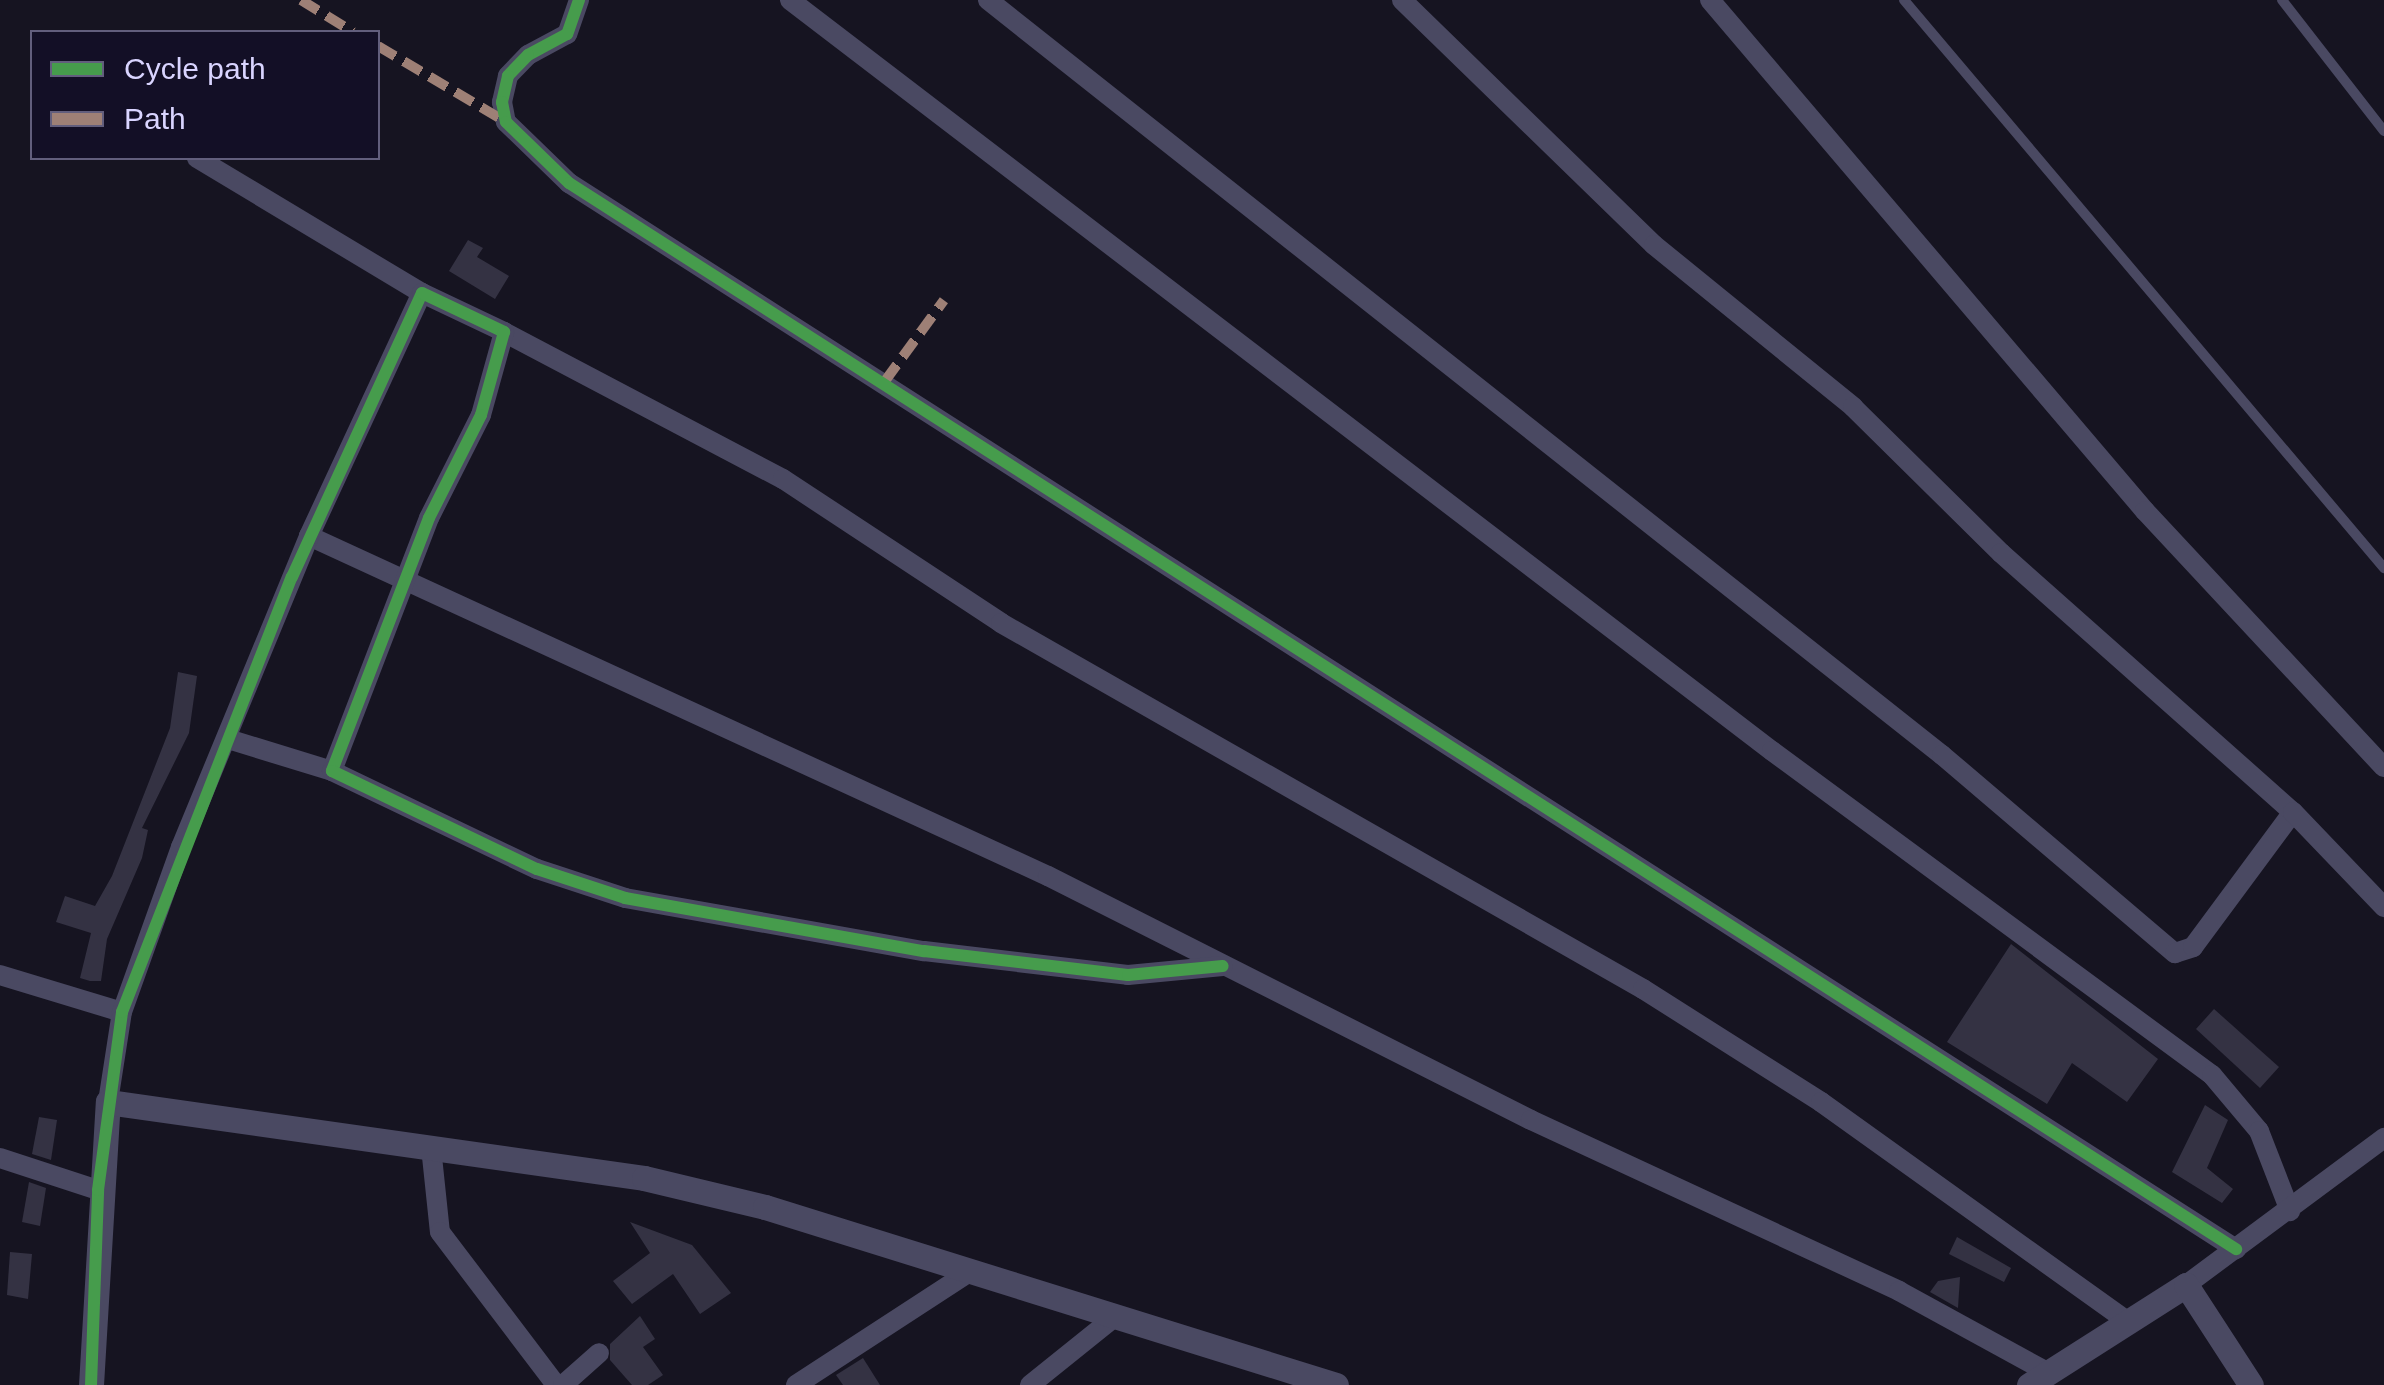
<!DOCTYPE html>
<style>
body{margin:0}
#map{position:relative;width:2384px;height:1385px;overflow:hidden;background:#161421;font-family:Arial,sans-serif}
div>[style]{position:absolute}
.building>*{inset:0;background:#343243}
.service>*{height:10px;margin:-5px;padding:0 5px;transform-origin:5px;border-radius:5px;background:#4a4962}
.minor>*{height:20px;margin:-10px;padding:0 10px;transform-origin:10px;border-radius:10px;background:#4a4962}
.tertiary>*{height:25px;margin:-12.5px;padding:0 12.5px;transform-origin:12.5px;border-radius:12.5px;background:#4a4962}
.quiet>*{height:10px;margin-top:-5px;transform-origin:0;background:repeating-linear-gradient(90deg,#9e8076 0 20px,transparent 0 30px)}
.cycleway>*{height:12px;margin:-6px;padding:0 6px;transform-origin:6px;border-radius:6px;background:#469c4c}
span{translate:-50% -50%;white-space:nowrap;text-align:center;line-height:1.15;-webkit-text-stroke:8px #130f26;paint-order:stroke}
.legend{position:absolute;left:30px;top:30px;width:350px;height:130px;box-sizing:border-box;background:#130f26;border:2px solid #625e7d;margin:0;padding:12px 18px;list-style:none;font-size:30px;color:#d9d4ff}
.legend li{display:flex;align-items:center;gap:20px;height:50px}
.legend b{width:50px;border:2px solid #625e7d}
</style>
<div id="map">
<div class="building">
<i style="clip-path:polygon(468px 240px,483px 248px,477px 257px,509px 276px,495px 299px,449px 271px)"></i>
<i style="clip-path:polygon(178px 672px,197px 676px,189px 733px,142px 828px,148px 830px,142px 858px,107px 939px,101px 981px,90px 981px,80px 978px,91px 933px,56px 922px,65px 896px,95px 906px,112px 876px,170px 728px)"></i>
<i style="clip-path:polygon(2011px 944px,2158px 1059px,2127px 1102px,2072px 1063px,2047px 1104px,1947px 1042px)"></i>
<i style="clip-path:polygon(2214px 1009px,2279px 1067px,2260px 1088px,2196px 1029px)"></i>
<i style="clip-path:polygon(2205px 1105px,2228px 1120px,2207px 1168px,2233px 1189px,2222px 1203px,2172px 1172px)"></i>
<i style="clip-path:polygon(39px 1117px,57px 1120px,51px 1160px,32px 1154px)"></i>
<i style="clip-path:polygon(29px 1182px,46px 1188px,40px 1226px,22px 1222px)"></i>
<i style="clip-path:polygon(630px 1222px,692px 1245px,731px 1293px,700px 1314px,673px 1274px,632px 1304px,613px 1281px,650px 1253px)"></i>
<i style="clip-path:polygon(1957px 1237px,2011px 1268px,2004px 1282px,1949px 1254px)"></i>
<i style="clip-path:polygon(10px 1252px,32px 1254px,28px 1299px,7px 1295px)"></i>
<i style="clip-path:polygon(1960px 1277px,1958px 1308px,1930px 1292px,1938px 1281px)"></i>
<i style="clip-path:polygon(640px 1316px,655px 1339px,643px 1347px,663px 1375px,648px 1385px,632px 1385px,610px 1360px,610px 1344px)"></i>
<i style="clip-path:polygon(863px 1358px,880px 1385px,843px 1385px,836px 1375px)"></i>
</div>
<div class="service">
<i style="left:1904px;top:0;width:744px;rotate:49.8deg"></i>
<i style="left:2282px;top:0;width:166px;rotate:52.1deg"></i>
</div>
<div class="minor">
<i style="left:579px;top:0;width:36px;rotate:109deg"></i>
<i style="left:567px;top:34px;width:44px;rotate:151.7deg"></i>
<i style="left:528px;top:55px;width:29px;rotate:134deg"></i>
<i style="left:508px;top:76px;width:27px;rotate:103deg"></i>
<i style="left:502px;top:102px;width:20px;rotate:79deg"></i>
<i style="left:506px;top:122px;width:88px;rotate:44.1deg"></i>
<i style="left:569px;top:183px;width:1979px;rotate:32.6deg"></i>
<i style="left:790px;top:0;width:1236px;rotate:37.41deg"></i>
<i style="left:1772px;top:751px;width:546px;rotate:36.37deg"></i>
<i style="left:2212px;top:1075px;width:73px;rotate:50deg"></i>
<i style="left:2259px;top:1131px;width:86px;rotate:68.8deg"></i>
<i style="left:988px;top:0;width:1217px;rotate:38.36deg"></i>
<i style="left:1942px;top:755px;width:306px;rotate:40.4deg"></i>
<i style="left:2175px;top:953px;width:19px;rotate:-18deg"></i>
<i style="left:2193px;top:947px;width:168px;rotate:-53.5deg"></i>
<i style="left:1402px;top:0;width:351px;rotate:44.2deg"></i>
<i style="left:1654px;top:245px;width:257px;rotate:39.1deg"></i>
<i style="left:1853px;top:407px;width:208px;rotate:44.6deg"></i>
<i style="left:2001px;top:553px;width:390px;rotate:41.6deg"></i>
<i style="left:2293px;top:812px;width:132px;rotate:46.2deg"></i>
<i style="left:1710px;top:0;width:671px;rotate:49.59deg"></i>
<i style="left:2145px;top:511px;width:350px;rotate:47deg"></i>
<i style="left:197px;top:158px;width:262px;rotate:31deg"></i>
<i style="left:504px;top:332px;width:315px;rotate:27.8deg"></i>
<i style="left:783px;top:479px;width:261px;rotate:33.4deg"></i>
<i style="left:1001px;top:623px;width:739px;rotate:29.69deg"></i>
<i style="left:1643px;top:989px;width:211px;rotate:32.4deg"></i>
<i style="left:1821px;top:1102px;width:380px;rotate:35.6deg"></i>
<i style="left:309px;top:536px;width:813px;rotate:24.71deg"></i>
<i style="left:1048px;top:876px;width:541px;rotate:26.8deg"></i>
<i style="left:1531px;top:1120px;width:406px;rotate:24.9deg"></i>
<i style="left:1899px;top:1291px;width:171px;rotate:28.7deg"></i>
<i style="left:228px;top:739px;width:109px;rotate:17.1deg"></i>
<i style="left:0;top:975px;width:127px;rotate:16.9deg"></i>
<i style="left:108px;top:1102px;width:91px;rotate:-81.2deg"></i>
<i style="left:122px;top:1012px;width:175px;rotate:-70.3deg"></i>
<i style="left:181px;top:847px;width:336px;rotate:-67.6deg"></i>
<i style="left:309px;top:536px;width:268px;rotate:-65.1deg"></i>
<i style="left:422px;top:293px;width:91px;rotate:25.4deg"></i>
<i style="left:504px;top:332px;width:86px;rotate:105.5deg"></i>
<i style="left:481px;top:415px;width:115px;rotate:116.8deg"></i>
<i style="left:429px;top:518px;width:271px;rotate:111deg"></i>
<i style="left:332px;top:771px;width:227px;rotate:25.6deg"></i>
<i style="left:537px;top:869px;width:93px;rotate:18.2deg"></i>
<i style="left:625px;top:898px;width:304px;rotate:10.1deg"></i>
<i style="left:924px;top:951px;width:205px;rotate:6.7deg"></i>
<i style="left:1128px;top:975px;width:95px;rotate:-5.4deg"></i>
<i style="left:431px;top:1147px;width:85px;rotate:84deg"></i>
<i style="left:440px;top:1232px;width:192px;rotate:52.8deg"></i>
<i style="left:0;top:1158px;width:103px;rotate:18.1deg"></i>
<i style="left:2186px;top:1285px;width:247px;rotate:-36.6deg"></i>
<i style="left:563px;top:1385px;width:48px;rotate:-41.6deg"></i>
<i style="left:796px;top:1385px;width:205px;rotate:-33.1deg"></i>
<i style="left:1030px;top:1385px;width:105px;rotate:-38.8deg"></i>
</div>
<div class="tertiary">
<i style="left:91px;top:1385px;width:284px;rotate:-86.6deg"></i>
<i style="left:108px;top:1102px;width:541px;rotate:8.07deg"></i>
<i style="left:644px;top:1178px;width:124px;rotate:13.5deg"></i>
<i style="left:765px;top:1207px;width:598px;rotate:17.31deg"></i>
<i style="left:2029px;top:1385px;width:186px;rotate:-32.5deg"></i>
<i style="left:2186px;top:1285px;width:119px;rotate:57deg"></i>
</div>
<div class="quiet">
<i style="left:301px;top:0;width:61px;rotate:31.6deg"></i>
<i style="left:378px;top:46px;width:149px;rotate:30.7deg"></i>
<i style="left:885px;top:381px;width:100px;rotate:-53.9deg"></i>
</div>
<div class="cycleway">
<i style="left:579px;top:0;width:36px;rotate:109deg"></i>
<i style="left:567px;top:34px;width:44px;rotate:151.7deg"></i>
<i style="left:528px;top:55px;width:29px;rotate:134deg"></i>
<i style="left:508px;top:76px;width:27px;rotate:103deg"></i>
<i style="left:502px;top:102px;width:20px;rotate:79deg"></i>
<i style="left:506px;top:122px;width:88px;rotate:44.1deg"></i>
<i style="left:569px;top:183px;width:1979px;rotate:32.6deg"></i>
<i style="left:91px;top:1385px;width:195px;rotate:-87.9deg"></i>
<i style="left:98px;top:1190px;width:180px;rotate:-82.3deg"></i>
<i style="left:122px;top:1012px;width:467px;rotate:-68.7deg"></i>
<i style="left:292px;top:577px;width:312px;rotate:-65.4deg"></i>
<i style="left:422px;top:293px;width:91px;rotate:25.4deg"></i>
<i style="left:504px;top:332px;width:86px;rotate:105.5deg"></i>
<i style="left:481px;top:415px;width:115px;rotate:116.8deg"></i>
<i style="left:429px;top:518px;width:271px;rotate:111deg"></i>
<i style="left:332px;top:771px;width:227px;rotate:25.6deg"></i>
<i style="left:537px;top:869px;width:93px;rotate:18.2deg"></i>
<i style="left:625px;top:898px;width:304px;rotate:10.1deg"></i>
<i style="left:924px;top:951px;width:205px;rotate:6.7deg"></i>
<i style="left:1128px;top:975px;width:95px;rotate:-5.4deg"></i>
</div>
<ul class="legend">
<li><b style="height:12px;background:#469c4c"></b>Cycle path</li>
<li><b style="height:12px;background:#9e8076"></b>Path</li>
</ul>
</div>
